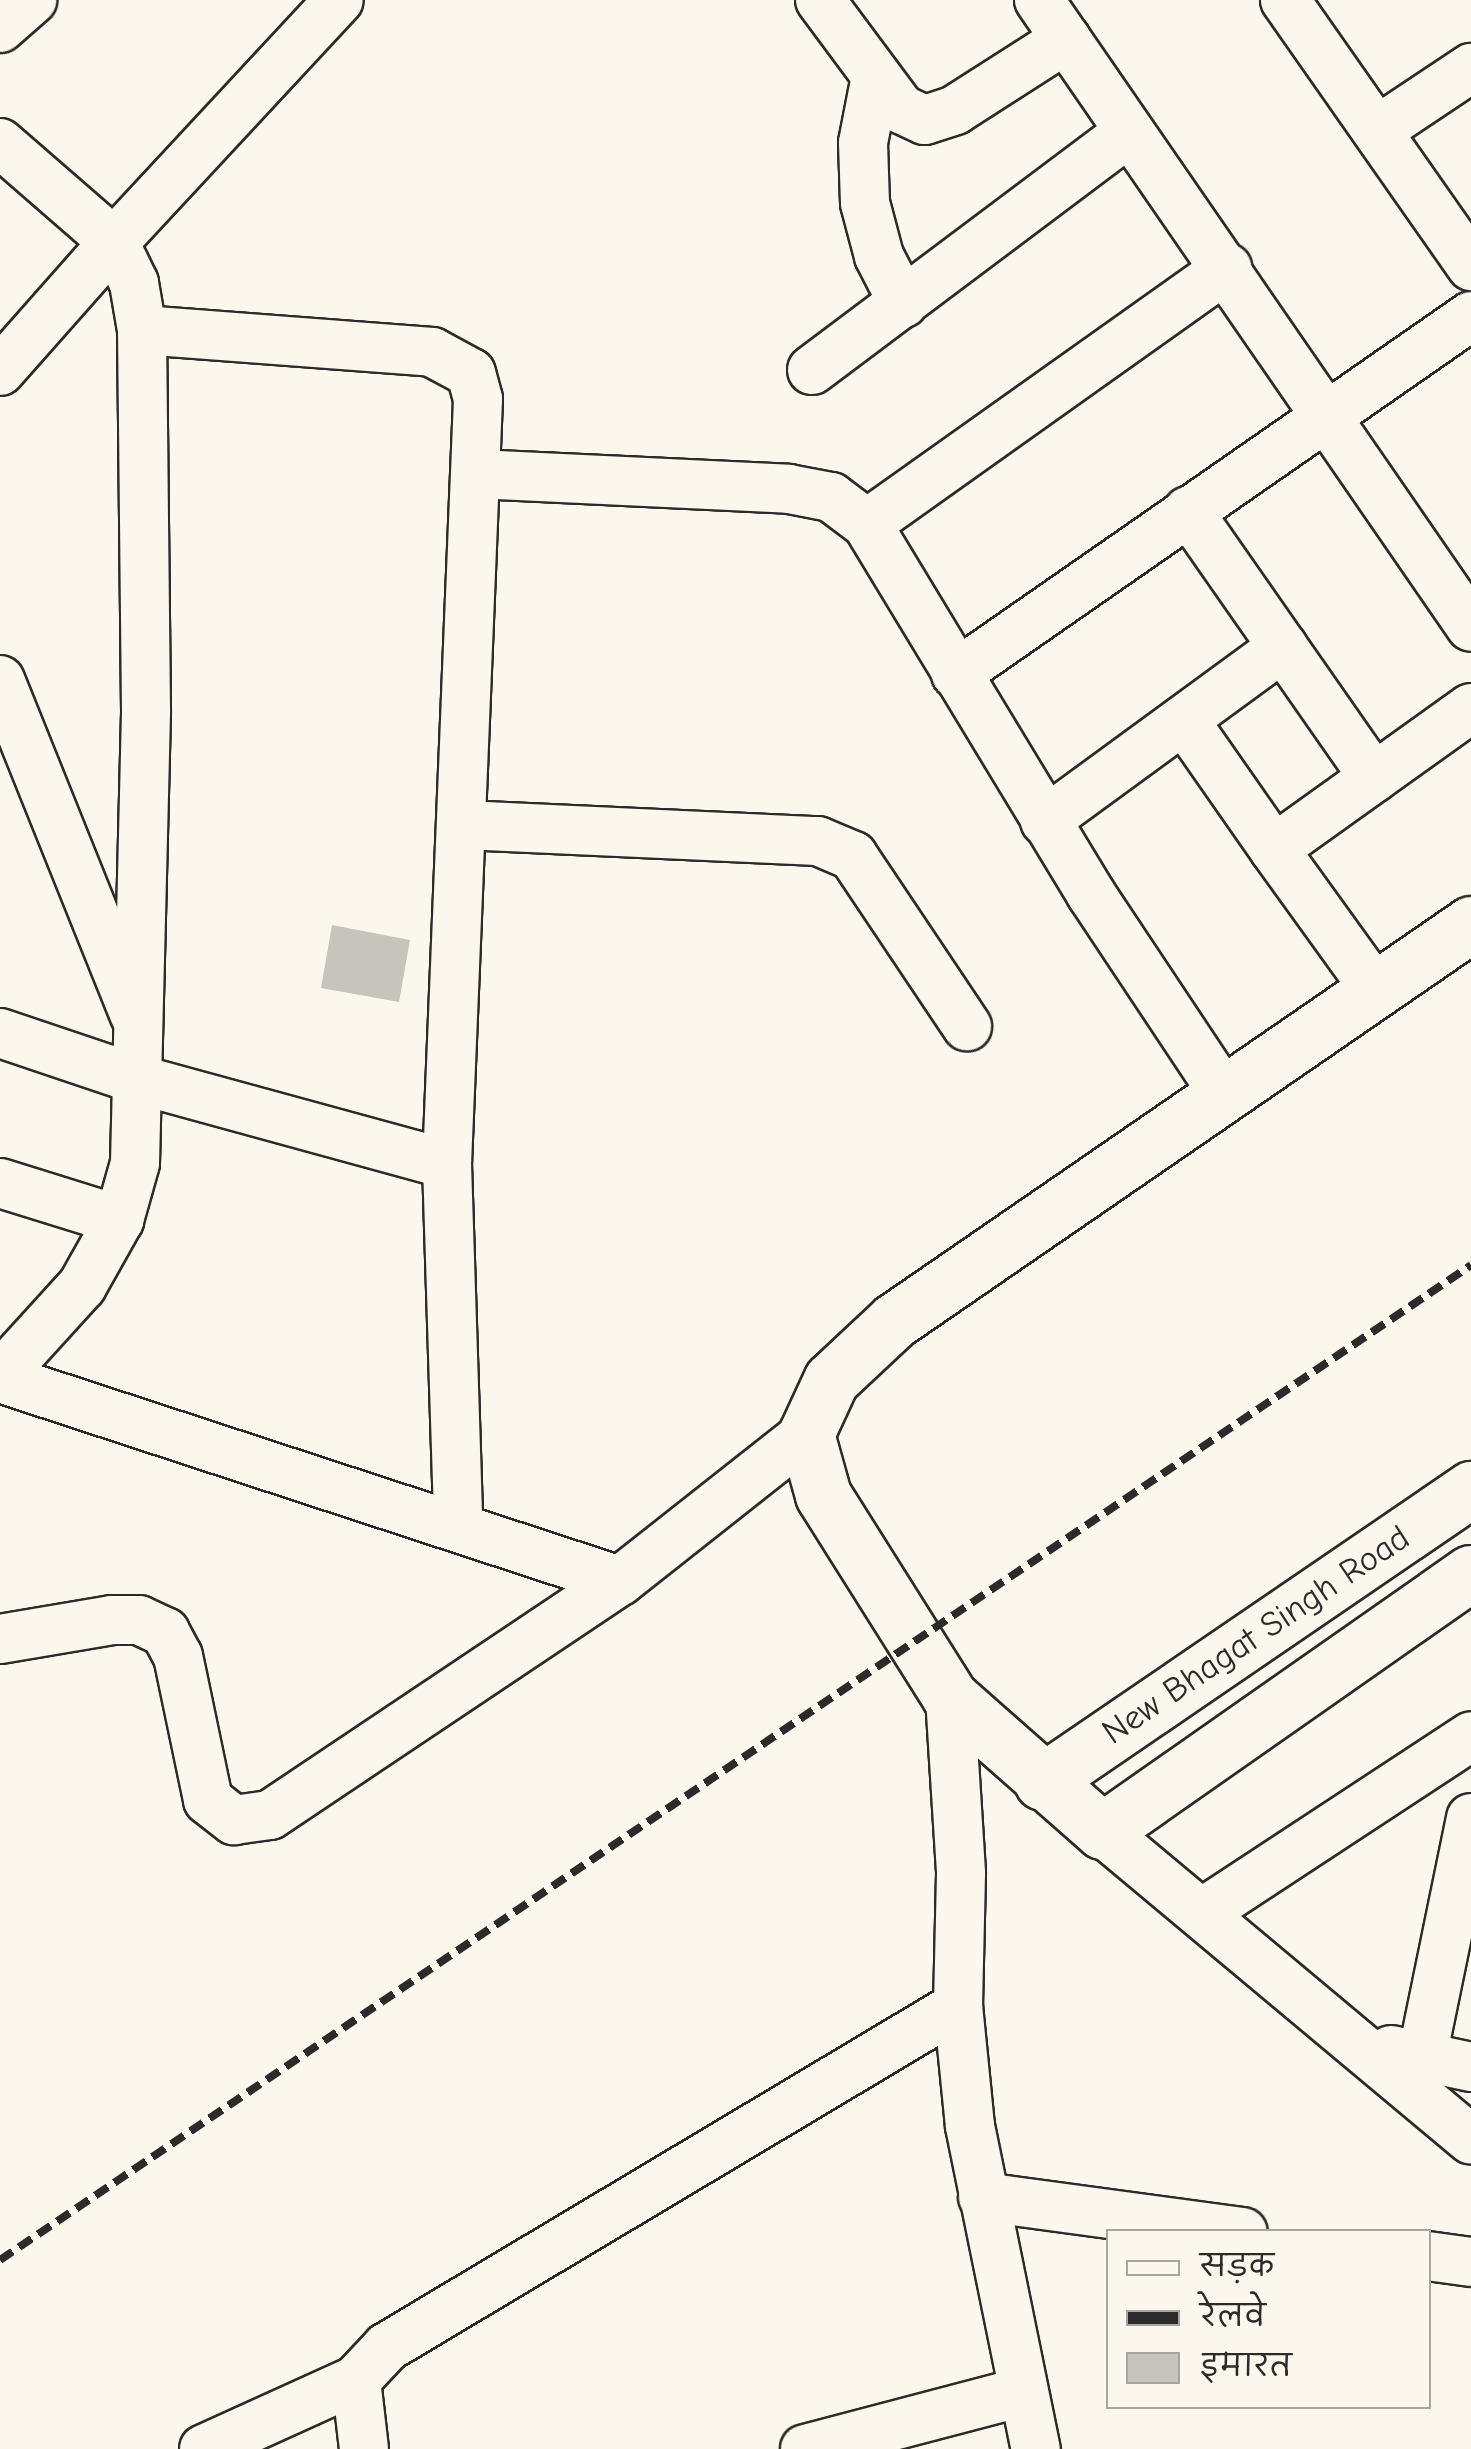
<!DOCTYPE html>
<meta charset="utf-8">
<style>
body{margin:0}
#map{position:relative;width:1471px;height:2449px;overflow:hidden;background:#fbf7ec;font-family:"Comic Neue","Playpen Sans Deva",sans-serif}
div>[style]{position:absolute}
.building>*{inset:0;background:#c7c4bc}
.roads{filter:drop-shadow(2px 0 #2b2b2b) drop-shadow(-2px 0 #2b2b2b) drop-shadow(0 2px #2b2b2b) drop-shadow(0 -2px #2b2b2b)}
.minor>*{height:48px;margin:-24px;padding:0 24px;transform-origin:24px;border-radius:24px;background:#fbf7ec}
.tertiary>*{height:55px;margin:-27.5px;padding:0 27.5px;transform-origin:27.5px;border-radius:27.5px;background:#fbf7ec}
.rail>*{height:8px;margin-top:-4px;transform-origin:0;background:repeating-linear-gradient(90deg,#2b2b2b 0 15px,transparent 0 23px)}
span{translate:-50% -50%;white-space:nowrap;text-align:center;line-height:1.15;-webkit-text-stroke:10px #fbf7ec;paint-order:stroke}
.street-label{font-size:35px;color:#2b2b2b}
.legend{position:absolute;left:1106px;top:2229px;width:325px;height:180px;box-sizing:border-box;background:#fbf7ec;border:2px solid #a8a59f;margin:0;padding:12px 18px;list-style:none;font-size:30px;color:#2b2b2b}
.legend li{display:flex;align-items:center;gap:20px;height:50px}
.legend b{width:50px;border:2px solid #a8a59f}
</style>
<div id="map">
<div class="building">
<i style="clip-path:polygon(332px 925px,410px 940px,399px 1002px,321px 988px)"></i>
</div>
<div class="roads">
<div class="minor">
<i style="left:820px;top:0;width:136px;rotate:53.4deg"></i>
<i style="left:901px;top:109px;width:26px;rotate:25deg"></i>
<i style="left:925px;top:120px;width:32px;rotate:-18deg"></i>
<i style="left:955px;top:110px;width:132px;rotate:-32.6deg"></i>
<i style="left:1039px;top:0;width:761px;rotate:55.43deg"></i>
<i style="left:1285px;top:0;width:325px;rotate:55deg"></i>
<i style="left:0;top:28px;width:43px;rotate:-41.2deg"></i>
<i style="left:876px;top:76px;width:68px;rotate:101deg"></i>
<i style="left:863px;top:143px;width:60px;rotate:88.1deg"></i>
<i style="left:865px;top:203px;width:55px;rotate:75.2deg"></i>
<i style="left:879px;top:256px;width:53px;rotate:62.9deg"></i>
<i style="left:1378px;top:130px;width:112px;rotate:-33.7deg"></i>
<i style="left:0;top:143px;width:151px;rotate:41deg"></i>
<i style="left:114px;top:242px;width:172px;rotate:131.5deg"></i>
<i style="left:142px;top:330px;width:291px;rotate:4.3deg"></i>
<i style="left:432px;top:352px;width:44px;rotate:28.3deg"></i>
<i style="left:471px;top:373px;width:27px;rotate:75deg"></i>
<i style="left:478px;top:399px;width:766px;rotate:92.32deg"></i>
<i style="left:447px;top:1164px;width:360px;rotate:88.2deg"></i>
<i style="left:812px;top:370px;width:396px;rotate:-36.9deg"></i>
<i style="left:476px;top:474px;width:313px;rotate:2.7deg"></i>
<i style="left:789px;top:489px;width:43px;rotate:10.8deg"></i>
<i style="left:831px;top:497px;width:45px;rotate:36.9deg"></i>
<i style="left:867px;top:524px;width:442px;rotate:-35.4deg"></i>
<i style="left:1188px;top:511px;width:325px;rotate:55.1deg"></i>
<i style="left:867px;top:524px;width:433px;rotate:58.8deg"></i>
<i style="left:1091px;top:894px;width:242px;rotate:56.4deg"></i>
<i style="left:956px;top:674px;width:627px;rotate:-34.8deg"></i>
<i style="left:0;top:680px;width:361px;rotate:68.1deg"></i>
<i style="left:1184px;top:720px;width:157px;rotate:55.1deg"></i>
<i style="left:1045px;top:821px;width:295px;rotate:-36.2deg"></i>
<i style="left:463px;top:825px;width:355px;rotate:2.6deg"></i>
<i style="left:818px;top:841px;width:38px;rotate:23deg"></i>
<i style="left:853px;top:856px;width:205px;rotate:56.2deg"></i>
<i style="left:1377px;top:992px;width:176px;rotate:-125.8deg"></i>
<i style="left:1274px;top:849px;width:242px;rotate:-35.6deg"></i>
<i style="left:0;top:1033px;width:148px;rotate:18.6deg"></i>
<i style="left:140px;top:1080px;width:318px;rotate:15.3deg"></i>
<i style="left:0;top:1183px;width:125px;rotate:17.3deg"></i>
<i style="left:0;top:1376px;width:122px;rotate:-47.7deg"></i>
<i style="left:82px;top:1286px;width:76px;rotate:-60.7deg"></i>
<i style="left:119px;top:1220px;width:59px;rotate:-74.3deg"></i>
<i style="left:135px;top:1163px;width:453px;rotate:-88.6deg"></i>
<i style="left:146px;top:710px;width:380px;rotate:-90.6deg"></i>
<i style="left:142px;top:330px;width:48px;rotate:-99.7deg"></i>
<i style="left:134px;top:283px;width:46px;rotate:-116deg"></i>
<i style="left:114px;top:242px;width:330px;rotate:-47.1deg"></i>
<i style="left:0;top:1378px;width:652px;rotate:18.13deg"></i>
<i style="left:0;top:1639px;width:114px;rotate:-9.6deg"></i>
<i style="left:112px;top:1620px;width:27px"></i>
<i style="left:139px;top:1620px;width:29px;rotate:25deg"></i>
<i style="left:165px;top:1632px;width:27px;rotate:62deg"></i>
<i style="left:178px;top:1656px;width:147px;rotate:78.2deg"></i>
<i style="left:208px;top:1800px;width:33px;rotate:38deg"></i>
<i style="left:234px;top:1820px;width:36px;rotate:-8deg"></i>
<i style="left:270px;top:1815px;width:421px;rotate:-33.8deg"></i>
<i style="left:620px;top:1581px;width:237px;rotate:-38.3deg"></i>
<i style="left:950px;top:1697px;width:177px;rotate:86.4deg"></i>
<i style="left:961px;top:1874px;width:132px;rotate:91.3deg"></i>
<i style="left:958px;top:2006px;width:121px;rotate:84.3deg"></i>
<i style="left:970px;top:2126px;width:330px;rotate:78.5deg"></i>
<i style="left:1102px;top:1831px;width:481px;rotate:39.9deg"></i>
<i style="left:1202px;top:1913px;width:322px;rotate:-33.3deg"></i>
<i style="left:1391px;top:2050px;width:82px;rotate:12deg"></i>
<i style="left:1422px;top:2057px;width:244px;rotate:-78.4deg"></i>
<i style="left:983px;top:2197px;width:262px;rotate:7.7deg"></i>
<i style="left:1428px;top:2256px;width:43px;rotate:7.9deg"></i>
<i style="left:204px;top:2449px;width:167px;rotate:-24.4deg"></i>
<i style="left:364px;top:2449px;width:69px;rotate:-96.6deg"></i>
<i style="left:356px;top:2380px;width:45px;rotate:-46.8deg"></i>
<i style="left:387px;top:2347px;width:665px;rotate:-30.85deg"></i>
<i style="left:805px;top:2449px;width:225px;rotate:-14.7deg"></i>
</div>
<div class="tertiary">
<i style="left:1471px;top:924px;width:700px;rotate:145.47deg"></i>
<i style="left:894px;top:1321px;width:86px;rotate:136.9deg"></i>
<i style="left:831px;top:1380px;width:60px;rotate:114.8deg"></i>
<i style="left:806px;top:1434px;width:63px;rotate:74.4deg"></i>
<i style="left:823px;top:1495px;width:239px;rotate:57.8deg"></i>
<i style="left:950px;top:1697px;width:203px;rotate:41.4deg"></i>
<i style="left:1102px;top:1831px;width:450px;rotate:-35deg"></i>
<i style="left:1042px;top:1782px;width:520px;rotate:-34.33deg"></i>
</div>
</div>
<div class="rail">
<i style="left:0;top:2260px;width:1776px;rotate:-34.07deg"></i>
</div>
<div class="street-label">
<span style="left:1256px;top:1635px;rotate:-34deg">New Bhagat Singh Road</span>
</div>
<ul class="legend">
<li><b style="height:12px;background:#fbf7ec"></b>सड़क</li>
<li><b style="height:12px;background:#2b2b2b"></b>रेलवे</li>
<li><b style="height:28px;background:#c7c4bc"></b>इमारत</li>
</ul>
</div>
